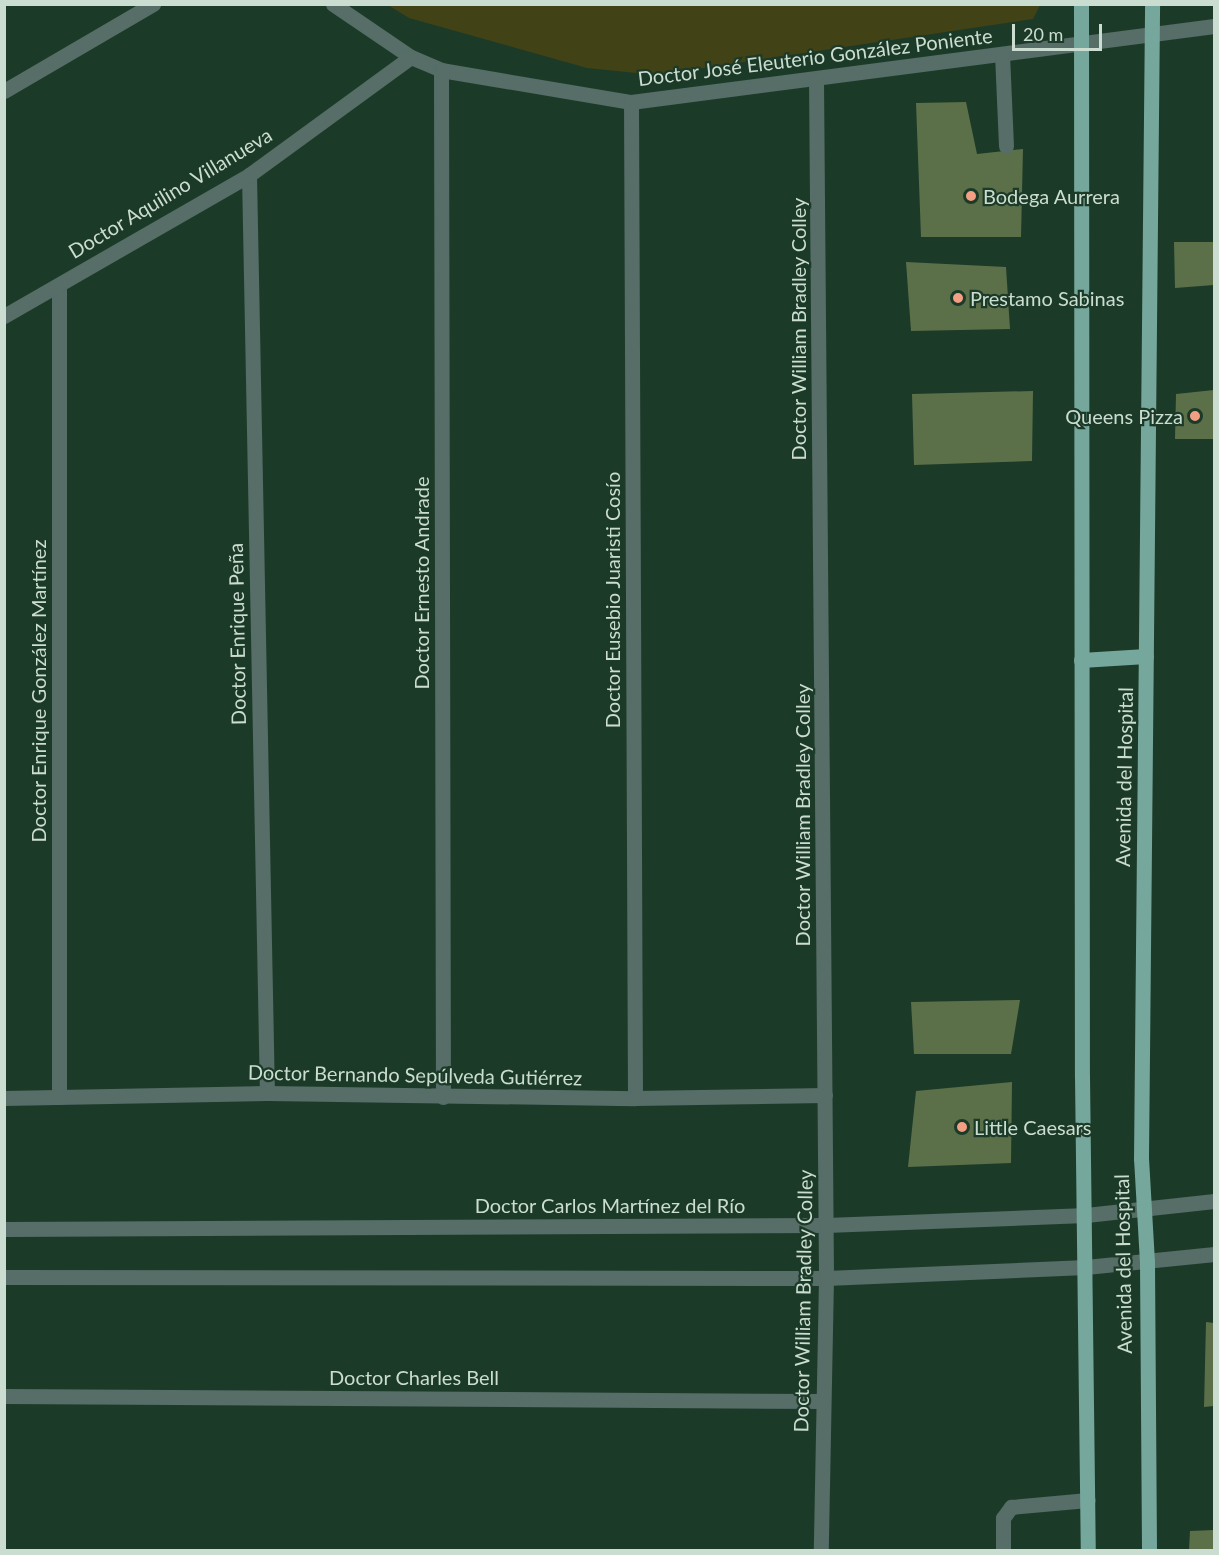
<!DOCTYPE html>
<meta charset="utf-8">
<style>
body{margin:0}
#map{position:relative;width:1219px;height:1555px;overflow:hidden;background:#1c3a28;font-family:Lato,sans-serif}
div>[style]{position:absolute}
.green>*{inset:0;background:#424217}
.building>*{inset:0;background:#5b7049}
.minor>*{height:15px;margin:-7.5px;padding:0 7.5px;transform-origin:7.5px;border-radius:7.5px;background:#566d68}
.major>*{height:15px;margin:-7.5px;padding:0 7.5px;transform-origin:7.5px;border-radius:7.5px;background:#76a79c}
.dots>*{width:16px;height:16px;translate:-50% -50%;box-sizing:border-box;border:3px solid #1c3a28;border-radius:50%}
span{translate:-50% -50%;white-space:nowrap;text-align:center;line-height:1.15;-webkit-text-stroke:4.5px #1c3a28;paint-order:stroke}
.street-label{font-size:20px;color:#cbdcd0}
.poi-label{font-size:20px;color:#cbdcd0}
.left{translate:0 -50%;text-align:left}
.right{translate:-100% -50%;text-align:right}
.frame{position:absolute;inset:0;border:6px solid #cbdcd0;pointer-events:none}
.scale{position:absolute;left:1012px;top:24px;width:90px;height:27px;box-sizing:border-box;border:3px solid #cbdcd0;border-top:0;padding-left:8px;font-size:18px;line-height:21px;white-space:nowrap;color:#cbdcd0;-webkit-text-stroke:4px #1c3a28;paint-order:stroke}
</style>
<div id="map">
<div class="green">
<i style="clip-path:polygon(388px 5px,1040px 5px,1033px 19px,656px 75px,587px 68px,409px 18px)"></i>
</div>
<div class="building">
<i style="clip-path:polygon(966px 102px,977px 154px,1023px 149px,1021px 237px,921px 237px,916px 103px)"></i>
<i style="clip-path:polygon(1174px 242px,1214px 242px,1214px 285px,1175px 288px)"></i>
<i style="clip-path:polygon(906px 262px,1006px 267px,1010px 329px,911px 331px)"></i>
<i style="clip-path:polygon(1214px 390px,1214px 439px,1175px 439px,1176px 394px)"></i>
<i style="clip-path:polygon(1033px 391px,1032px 461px,914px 465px,912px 394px)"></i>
<i style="clip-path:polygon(1020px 1000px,1011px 1054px,914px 1054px,911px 1002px)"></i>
<i style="clip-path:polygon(1012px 1082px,1011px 1163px,908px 1167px,916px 1091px)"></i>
<i style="clip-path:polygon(1206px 1322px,1214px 1323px,1214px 1406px,1204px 1407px)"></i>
<i style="clip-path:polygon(1214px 1530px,1214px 1550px,1189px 1550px,1190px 1531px)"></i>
</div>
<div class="minor">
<i style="left:333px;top:4px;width:94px;rotate:34.2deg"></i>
<i style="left:411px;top:57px;width:33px;rotate:23deg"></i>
<i style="left:441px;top:70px;width:193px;rotate:9.6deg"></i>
<i style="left:631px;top:102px;width:588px;rotate:-7.43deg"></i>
<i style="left:1002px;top:54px;width:92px;rotate:87.5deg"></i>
<i style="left:441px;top:70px;width:1027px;rotate:89.89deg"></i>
<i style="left:816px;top:80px;width:1198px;rotate:89.52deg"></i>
<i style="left:826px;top:1278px;width:272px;rotate:91.1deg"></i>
<i style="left:4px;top:91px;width:173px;rotate:-30.3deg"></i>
<i style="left:631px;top:102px;width:996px;rotate:89.77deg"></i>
<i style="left:249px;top:175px;width:918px;rotate:88.88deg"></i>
<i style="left:59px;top:285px;width:812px;rotate:90deg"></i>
<i style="left:4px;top:316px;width:283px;rotate:-29.9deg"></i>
<i style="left:249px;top:175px;width:200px;rotate:-36.1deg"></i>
<i style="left:4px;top:1098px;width:263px;rotate:-1.1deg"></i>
<i style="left:267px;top:1093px;width:368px;rotate:0.8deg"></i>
<i style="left:635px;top:1098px;width:190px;rotate:-0.9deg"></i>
<i style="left:4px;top:1229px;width:822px;rotate:-0.28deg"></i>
<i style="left:826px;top:1225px;width:260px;rotate:-2.2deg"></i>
<i style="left:1086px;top:1215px;width:129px;rotate:-6.2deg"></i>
<i style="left:4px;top:1277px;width:822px;rotate:0.07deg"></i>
<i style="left:826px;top:1278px;width:260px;rotate:-2.4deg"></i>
<i style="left:1086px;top:1267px;width:129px;rotate:-5.8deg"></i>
<i style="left:4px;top:1396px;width:819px;rotate:0.35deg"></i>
<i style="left:1003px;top:1550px;width:32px;rotate:-90deg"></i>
<i style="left:1003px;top:1518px;width:14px;rotate:-54deg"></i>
<i style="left:1011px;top:1507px;width:77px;rotate:-5.2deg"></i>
</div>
<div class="major">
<i style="left:1081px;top:4px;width:1073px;rotate:89.95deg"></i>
<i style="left:1082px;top:1077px;width:473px;rotate:89.3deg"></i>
<i style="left:1081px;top:660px;width:65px;rotate:-3.5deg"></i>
<i style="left:1149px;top:1550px;width:288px;rotate:-90.4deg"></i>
<i style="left:1147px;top:1262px;width:103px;rotate:-93.3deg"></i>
<i style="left:1141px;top:1159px;width:1155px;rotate:-89.45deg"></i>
</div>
<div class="dots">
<i style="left:971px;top:196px;background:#f39f84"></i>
<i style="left:958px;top:298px;background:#f39f84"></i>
<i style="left:1195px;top:416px;background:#f39f84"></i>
<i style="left:962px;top:1127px;background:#f39f84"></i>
</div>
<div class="street-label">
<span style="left:815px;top:57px;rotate:-7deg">Doctor José Eleuterio González Poniente</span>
<span style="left:170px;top:193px;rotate:-31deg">Doctor Aquilino Villanueva</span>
<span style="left:798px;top:329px;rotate:-90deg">Doctor William Bradley Colley</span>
<span style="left:421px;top:583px;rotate:-90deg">Doctor Ernesto Andrade</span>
<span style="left:612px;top:600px;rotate:-90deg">Doctor Eusebio Juaristi Cosío</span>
<span style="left:237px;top:634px;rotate:-91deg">Doctor Enrique Peña</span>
<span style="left:38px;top:691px;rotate:-90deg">Doctor Enrique González Martínez</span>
<span style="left:1124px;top:777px;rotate:-89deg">Avenida del Hospital</span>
<span style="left:802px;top:815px;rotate:-90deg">Doctor William Bradley Colley</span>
<span style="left:415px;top:1075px;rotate:1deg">Doctor Bernando Sepúlveda Gutiérrez</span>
<span style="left:610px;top:1205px">Doctor Carlos Martínez del Río</span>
<span style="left:1123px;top:1264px;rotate:-91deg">Avenida del Hospital</span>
<span style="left:803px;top:1301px;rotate:-89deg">Doctor William Bradley Colley</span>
<span style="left:414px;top:1377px">Doctor Charles Bell</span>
</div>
<div class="poi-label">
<span class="left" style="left:983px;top:196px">Bodega Aurrera</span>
<span class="left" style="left:970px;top:298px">Prestamo Sabinas</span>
<span class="right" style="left:1183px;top:416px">Queens Pizza</span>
<span class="left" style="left:974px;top:1127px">Little Caesars</span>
</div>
<div class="frame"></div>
<div class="scale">20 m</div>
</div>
